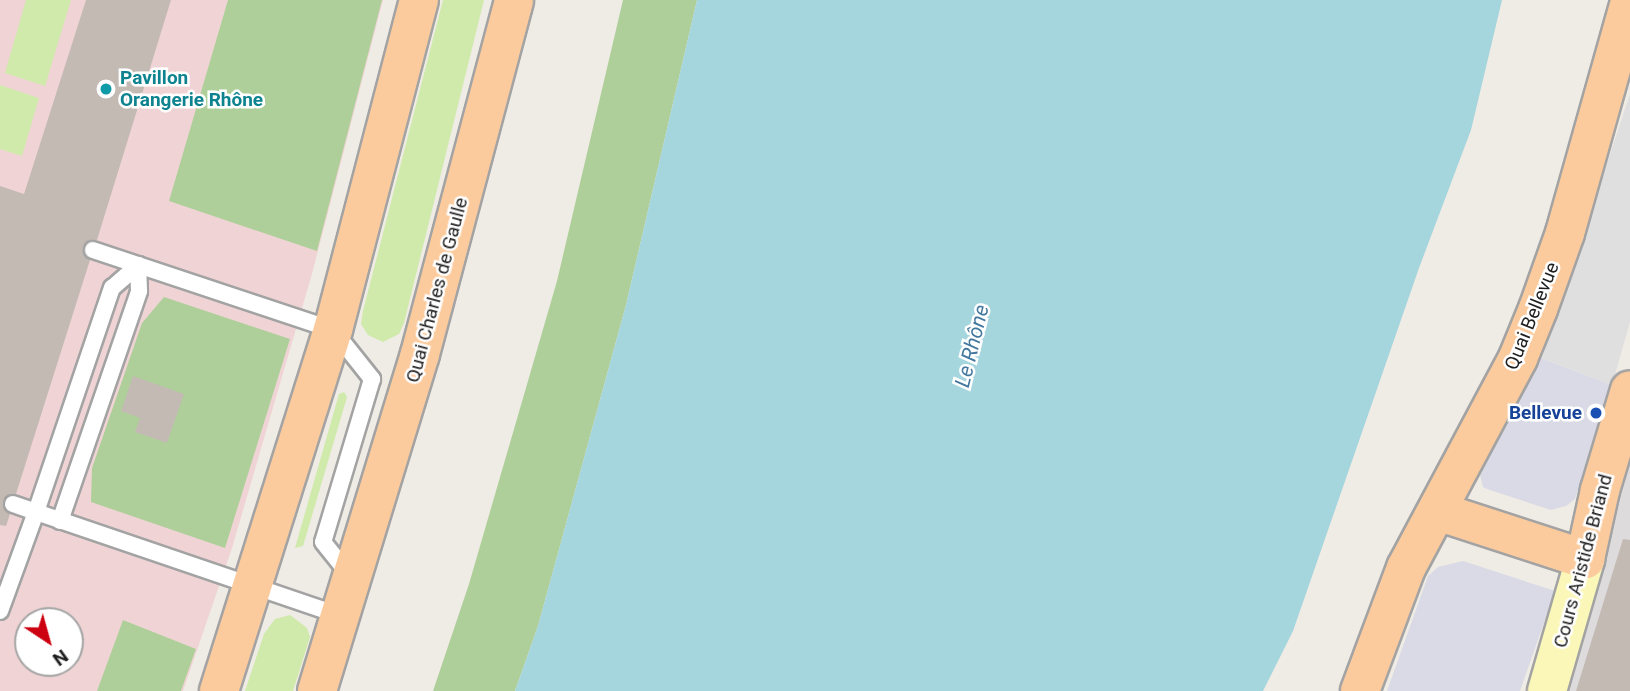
<!DOCTYPE html>
<meta charset="utf-8">
<style>
body{margin:0}
#map{position:relative;width:1630px;height:691px;overflow:hidden;background:#efebe5;font-family:Roboto,sans-serif}
div>[style]{position:absolute}
.residential>*{inset:0;background:#dddbdc}
.commercial>*{inset:0;background:#f0d4d5}
.grass>*{inset:0;background:#cfeaaa}
.forest>*{inset:0;background:#aecf99}
.parking>*{inset:0;background:#dfdfdf}
.plaza>*{inset:0;background:#d9dae5}
.water>*{inset:0;background:#a5d5dd}
.building>*{inset:0;background:#c4bab4}
.roads{filter:drop-shadow(2px 0 #a3a3a3) drop-shadow(-2px 0 #a3a3a3) drop-shadow(0 2px #a3a3a3) drop-shadow(0 -2px #a3a3a3)}
.lane>*{height:16px;margin:-8px;padding:0 8px;transform-origin:8px;border-radius:8px;background:#fff}
.secondary>*{height:38px;margin:-19px;padding:0 19px;transform-origin:19px;border-radius:19px;background:#faf7b8}
.primary>*{height:38px;margin:-19px;padding:0 19px;transform-origin:19px;border-radius:19px;background:#fccb9d}
.dots>*{width:19px;height:19px;translate:-50% -50%;box-sizing:border-box;border:4px solid #fff;border-radius:50%}
span{translate:-50% -50%;white-space:nowrap;text-align:center;line-height:1.15;-webkit-text-stroke:5px #fff;paint-order:stroke}
.culture-label{font-size:19px;color:#0d838f;font-weight:700}
.left{translate:0 -50%;text-align:left}
.street-label{font-size:19px;color:#1f1f1f}
.transit-label{font-size:19px;color:#164399;font-weight:700}
.right{translate:-100% -50%;text-align:right}
.water-label{font-size:21px;color:#44799f;font-style:italic}
.north{position:absolute;left:14px;top:607px;width:70px;height:70px;box-sizing:border-box;background:#fff;border:2px solid #a5a5a5;border-radius:50%;rotate:144deg;font-size:19px;font-weight:700;line-height:28px;text-align:center;color:#1f1f1f}
.north::after{content:'';display:block;margin:auto;width:24px;height:32px;background:#cd0011;clip-path:polygon(50% 0,100% 100%,50% 72%,0 100%)}
</style>
<div id="map">
<div class="residential">
<i style="clip-path:polygon(1630px 420px,1630px 691px,1553px 691px)"></i>
</div>
<div class="commercial">
<i style="clip-path:polygon(evenodd,0 0,383px 0,312px 274px,232px 548px,183px 691px,0 691px,0 0,28px 621px,70px 621px,70px 663px,28px 663px,28px 621px)"></i>
</div>
<div class="grass">
<i style="clip-path:polygon(26px 0,71px 0,45px 86px,5px 73px)"></i>
<i style="clip-path:polygon(443px 0,484px 0,404px 323px,399px 334px,383px 342px,368px 335px,361px 324px,363px 311px)"></i>
<i style="clip-path:polygon(0 85px,39px 98px,22px 156px,0 149px)"></i>
<i style="clip-path:polygon(344px 392px,347px 397px,303px 546px,295px 548px,339px 394px)"></i>
<i style="clip-path:polygon(290px 615px,307px 628px,310px 637px,293px 691px,245px 691px,264px 634px,275px 619px)"></i>
</div>
<div class="forest">
<i style="clip-path:polygon(228px 0,382px 0,317px 251px,169px 201px)"></i>
<i style="clip-path:polygon(623px 0,697px 0,626px 305px,538px 626px,515px 691px,433px 691px,469px 584px,557px 281px)"></i>
<i style="clip-path:polygon(164px 297px,290px 339px,225px 548px,91px 502px,92px 468px,142px 323px)"></i>
<i style="clip-path:polygon(123px 620px,196px 649px,181px 691px,97px 691px)"></i>
</div>
<div class="parking">
<i style="clip-path:polygon(1630px 94px,1630px 322px,1612px 385px,1542px 358px)"></i>
</div>
<div class="plaza">
<i style="clip-path:polygon(1541px 358px,1612px 385px,1575px 499px,1566px 506px,1551px 510px,1487px 489px,1483px 487px,1480px 475px)"></i>
<i style="clip-path:polygon(1463px 561px,1555px 591px,1520px 691px,1387px 691px,1428px 576px,1438px 567px)"></i>
</div>
<div class="water">
<i style="clip-path:polygon(697px 0,1502px 0,1471px 130px,1419px 268px,1293px 631px,1263px 691px,515px 691px,538px 626px,626px 305px)"></i>
</div>
<div class="building">
<i style="clip-path:polygon(86px 0,171px 0,97px 240px,87px 242px,83px 247px,85px 256px,90px 260px,16px 494px,7px 496px,3px 501px,5px 510px,10px 514px,6px 526px,0 525px,0 186px,24px 194px)"></i>
<i style="clip-path:polygon(133px 376px,184px 394px,167px 443px,135px 432px,140px 418px,121px 411px)"></i>
<i style="clip-path:polygon(1623px 539px,1630px 540px,1630px 691px,1576px 691px)"></i>
</div>
<div class="roads">
<div class="lane">
<i style="left:93px;top:250px;width:253px;rotate:18.4deg"></i>
<i style="left:333px;top:330px;width:63px;rotate:51.5deg"></i>
<i style="left:372px;top:379px;width:170px;rotate:106.7deg"></i>
<i style="left:323px;top:542px;width:45px;rotate:51.3deg"></i>
<i style="left:13px;top:504px;width:24px;rotate:19deg"></i>
<i style="left:36px;top:512px;width:237px;rotate:-71.3deg"></i>
<i style="left:112px;top:288px;width:35px;rotate:-41deg"></i>
<i style="left:60px;top:521px;width:243px;rotate:-71deg"></i>
<i style="left:139px;top:291px;width:26px;rotate:-92deg"></i>
<i style="left:0;top:611px;width:105px;rotate:-70deg"></i>
<i style="left:36px;top:512px;width:322px;rotate:18.8deg"></i>
</div>
<div class="secondary">
<i style="left:1547px;top:691px;width:137px;rotate:-73.9deg"></i>
</div>
<div class="primary">
<i style="left:1437px;top:511px;width:156px;rotate:18deg"></i>
<i style="left:1585px;top:559px;width:71px;rotate:-77.7deg"></i>
<i style="left:1600px;top:490px;width:104px;rotate:-73.3deg"></i>
<i style="left:219px;top:691px;width:379px;rotate:-72.5deg"></i>
<i style="left:333px;top:330px;width:341px;rotate:-75.4deg"></i>
<i style="left:317px;top:691px;width:352px;rotate:-73deg"></i>
<i style="left:420px;top:354px;width:366px;rotate:-75.1deg"></i>
<i style="left:1360px;top:691px;width:131px;rotate:-69.5deg"></i>
<i style="left:1406px;top:568px;width:238px;rotate:-61.9deg"></i>
<i style="left:1518px;top:358px;width:53px;rotate:-67.8deg"></i>
<i style="left:1538px;top:309px;width:81px;rotate:-70.4deg"></i>
<i style="left:1565px;top:233px;width:240px;rotate:-74.3deg"></i>
</div>
</div>
<div class="dots">
<i style="left:106px;top:89px;background:#0f9aa8"></i>
<i style="left:1596px;top:413px;background:#1a4fb4"></i>
</div>
<div class="culture-label">
<span class="left" style="left:120px;top:89px">Pavillon<br>Orangerie Rhône</span>
</div>
<div class="street-label">
<span style="left:437px;top:290px;rotate:-75deg">Quai Charles de Gaulle</span>
<span style="left:1532px;top:316px;rotate:-68deg">Quai Bellevue</span>
<span style="left:1583px;top:561px;rotate:-75deg">Cours Aristide Briand</span>
</div>
<div class="transit-label">
<span class="right" style="left:1582px;top:413px">Bellevue</span>
</div>
<div class="water-label">
<span style="left:972px;top:346px;rotate:-76deg">Le Rhône</span>
</div>
<div class="north">N</div>
</div>
